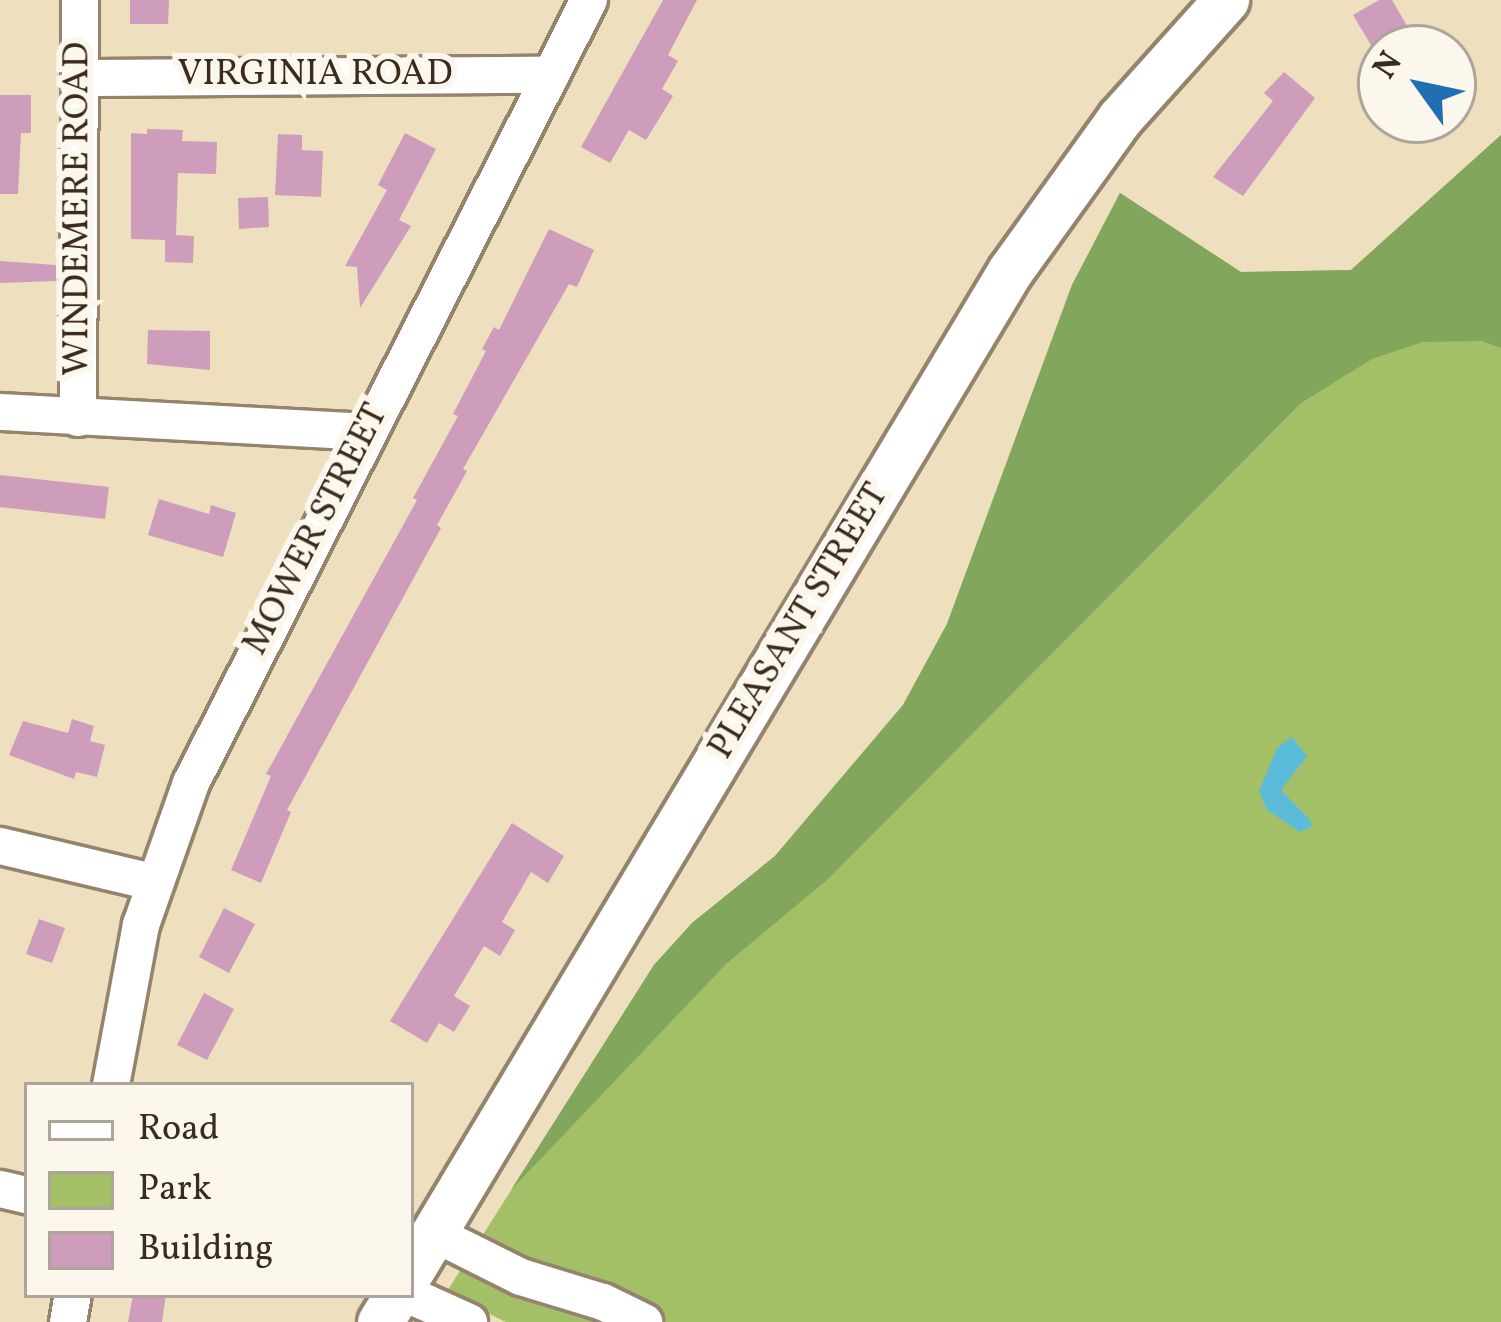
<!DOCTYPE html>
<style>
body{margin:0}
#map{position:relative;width:1501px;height:1322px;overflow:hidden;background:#eedfbe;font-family:Vollkorn,serif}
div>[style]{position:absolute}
.green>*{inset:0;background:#a3c067}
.forest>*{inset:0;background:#82a65c}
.water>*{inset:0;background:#5bbcd9}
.building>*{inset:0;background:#ce9dbb}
.roads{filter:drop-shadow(3px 0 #94846e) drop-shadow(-3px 0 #94846e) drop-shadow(0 3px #94846e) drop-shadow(0 -3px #94846e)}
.minor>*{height:36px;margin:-18px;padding:0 18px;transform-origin:18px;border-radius:18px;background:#fff}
.major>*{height:45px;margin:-22.5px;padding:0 22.5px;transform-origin:22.5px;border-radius:22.5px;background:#fff}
span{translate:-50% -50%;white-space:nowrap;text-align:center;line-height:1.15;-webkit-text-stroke:12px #fbf7ec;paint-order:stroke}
.street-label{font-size:36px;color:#3b2a1e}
.legend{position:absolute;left:24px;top:1082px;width:390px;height:216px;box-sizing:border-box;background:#fbf7ec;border:3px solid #aea59a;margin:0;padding:15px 21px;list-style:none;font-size:36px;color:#3b2a1e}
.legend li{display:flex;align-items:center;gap:24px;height:60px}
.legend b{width:60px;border:3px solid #aea59a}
.north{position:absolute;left:1357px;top:24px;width:120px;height:120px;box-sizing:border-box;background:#fbf7ec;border:3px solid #aea59a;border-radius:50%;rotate:303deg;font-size:33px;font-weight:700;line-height:48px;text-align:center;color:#3b2a1e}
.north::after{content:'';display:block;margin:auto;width:42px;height:54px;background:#1f6fb2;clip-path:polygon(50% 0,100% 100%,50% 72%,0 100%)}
</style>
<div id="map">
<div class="green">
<i style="clip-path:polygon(1501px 135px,1501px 1322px,506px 1322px,446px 1293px,654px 965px,692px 923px,775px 856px,903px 705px,947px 624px,1072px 285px,1120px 193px,1241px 272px,1351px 270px)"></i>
</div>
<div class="forest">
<i style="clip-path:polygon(1501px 135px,1501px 348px,1482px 341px,1423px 342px,1372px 359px,1301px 403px,827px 880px,726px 964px,511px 1190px,654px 965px,692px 923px,775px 856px,903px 705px,947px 624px,1072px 285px,1120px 193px,1241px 272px,1351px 270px)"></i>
</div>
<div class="water">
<i style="clip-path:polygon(1292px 737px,1307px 756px,1281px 790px,1311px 821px,1311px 827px,1300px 832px,1267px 810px,1259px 791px,1277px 748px)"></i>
</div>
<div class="building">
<i style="clip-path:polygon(130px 0,169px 0,168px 24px,130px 24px)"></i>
<i style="clip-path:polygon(663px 0,697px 0,668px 55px,678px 61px,662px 89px,673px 96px,646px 140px,629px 130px,610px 163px,581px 147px)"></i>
<i style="clip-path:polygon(1379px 0,1392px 0,1413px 36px,1381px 48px,1378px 57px,1353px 15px)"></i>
<i style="clip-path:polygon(1284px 72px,1315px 98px,1243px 196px,1213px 177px,1273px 101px,1264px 93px)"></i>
<i style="clip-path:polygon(0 95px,31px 95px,31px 133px,21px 133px,18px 194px,0 194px)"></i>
<i style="clip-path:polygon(147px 129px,183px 130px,182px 141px,217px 142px,216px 174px,178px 173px,176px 235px,194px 236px,193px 263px,165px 262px,165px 240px,131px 239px,131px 133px,147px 134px)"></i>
<i style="clip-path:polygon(405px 133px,436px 149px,399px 220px,411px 226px,360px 308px,357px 267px,345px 266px,387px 190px,378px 185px)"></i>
<i style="clip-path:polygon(278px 134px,302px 135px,302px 150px,323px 151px,321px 197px,275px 195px)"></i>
<i style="clip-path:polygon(268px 197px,269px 227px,239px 229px,238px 198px)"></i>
<i style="clip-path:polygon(549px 229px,594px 250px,577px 287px,569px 284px,463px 469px,467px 471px,437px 525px,441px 528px,287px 810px,291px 812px,261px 883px,231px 870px,271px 776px,266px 774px,417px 500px,413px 498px,458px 416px,453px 414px,486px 351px,482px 349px,494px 327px,499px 330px)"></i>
<i style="clip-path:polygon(0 261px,56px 265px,56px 281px,0 283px)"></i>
<i style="clip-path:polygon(148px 330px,210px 331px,210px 370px,147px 364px)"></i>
<i style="clip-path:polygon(0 475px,109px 487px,105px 519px,0 507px)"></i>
<i style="clip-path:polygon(159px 499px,209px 514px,211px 505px,236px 513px,223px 557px,148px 535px)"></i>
<i style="clip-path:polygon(72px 719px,94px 726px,90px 741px,105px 745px,97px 777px,76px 772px,74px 779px,9px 755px,23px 721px,68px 733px)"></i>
<i style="clip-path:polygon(512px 823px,564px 856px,548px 883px,531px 872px,502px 922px,515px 930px,500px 956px,484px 946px,454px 996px,470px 1006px,454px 1032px,439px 1023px,427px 1043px,390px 1021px)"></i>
<i style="clip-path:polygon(224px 908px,255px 924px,229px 973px,199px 957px)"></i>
<i style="clip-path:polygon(39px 919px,65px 928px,52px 963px,26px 954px)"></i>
<i style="clip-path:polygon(204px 993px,234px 1009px,207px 1060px,177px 1045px)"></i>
<i style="clip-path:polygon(133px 1295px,166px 1295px,162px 1322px,128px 1322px)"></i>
</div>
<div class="roads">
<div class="minor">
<i style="left:80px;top:78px;width:471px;rotate:-0.4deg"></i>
<i style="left:0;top:412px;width:369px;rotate:3.1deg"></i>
<i style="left:78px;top:418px;width:418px;rotate:-89.7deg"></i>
<i style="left:0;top:846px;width:156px;rotate:13.3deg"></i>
<i style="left:111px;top:1085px;width:163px;rotate:-79.4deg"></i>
<i style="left:141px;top:925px;width:151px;rotate:-70.6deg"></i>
<i style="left:191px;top:783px;width:878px;rotate:-63.06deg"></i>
<i style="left:0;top:1189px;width:28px;rotate:13deg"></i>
<i style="left:433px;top:1233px;width:98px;rotate:26.6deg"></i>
<i style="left:521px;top:1277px;width:86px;rotate:17deg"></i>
<i style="left:603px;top:1302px;width:46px;rotate:26deg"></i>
<i style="left:409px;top:1295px;width:66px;rotate:24.2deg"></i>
<i style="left:68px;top:1322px;width:27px;rotate:-80deg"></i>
</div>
<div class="major">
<i style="left:411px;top:1271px;width:1166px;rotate:-59.08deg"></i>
<i style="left:1010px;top:271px;width:188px;rotate:-54.3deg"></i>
<i style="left:1120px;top:118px;width:159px;rotate:-48.1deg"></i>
<i style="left:380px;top:1322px;width:32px;rotate:-58deg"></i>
</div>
</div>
<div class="street-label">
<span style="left:315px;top:76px">VIRGINIA ROAD</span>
<span style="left:79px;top:209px;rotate:-90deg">WINDEMERE ROAD</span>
<span style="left:317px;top:530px;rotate:-63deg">MOWER STREET</span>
<span style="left:800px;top:622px;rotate:-59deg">PLEASANT STREET</span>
</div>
<ul class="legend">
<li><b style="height:15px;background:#fff"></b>Road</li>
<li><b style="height:33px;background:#a3c067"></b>Park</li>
<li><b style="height:33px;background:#ce9dbb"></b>Building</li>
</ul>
<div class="north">N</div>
</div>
